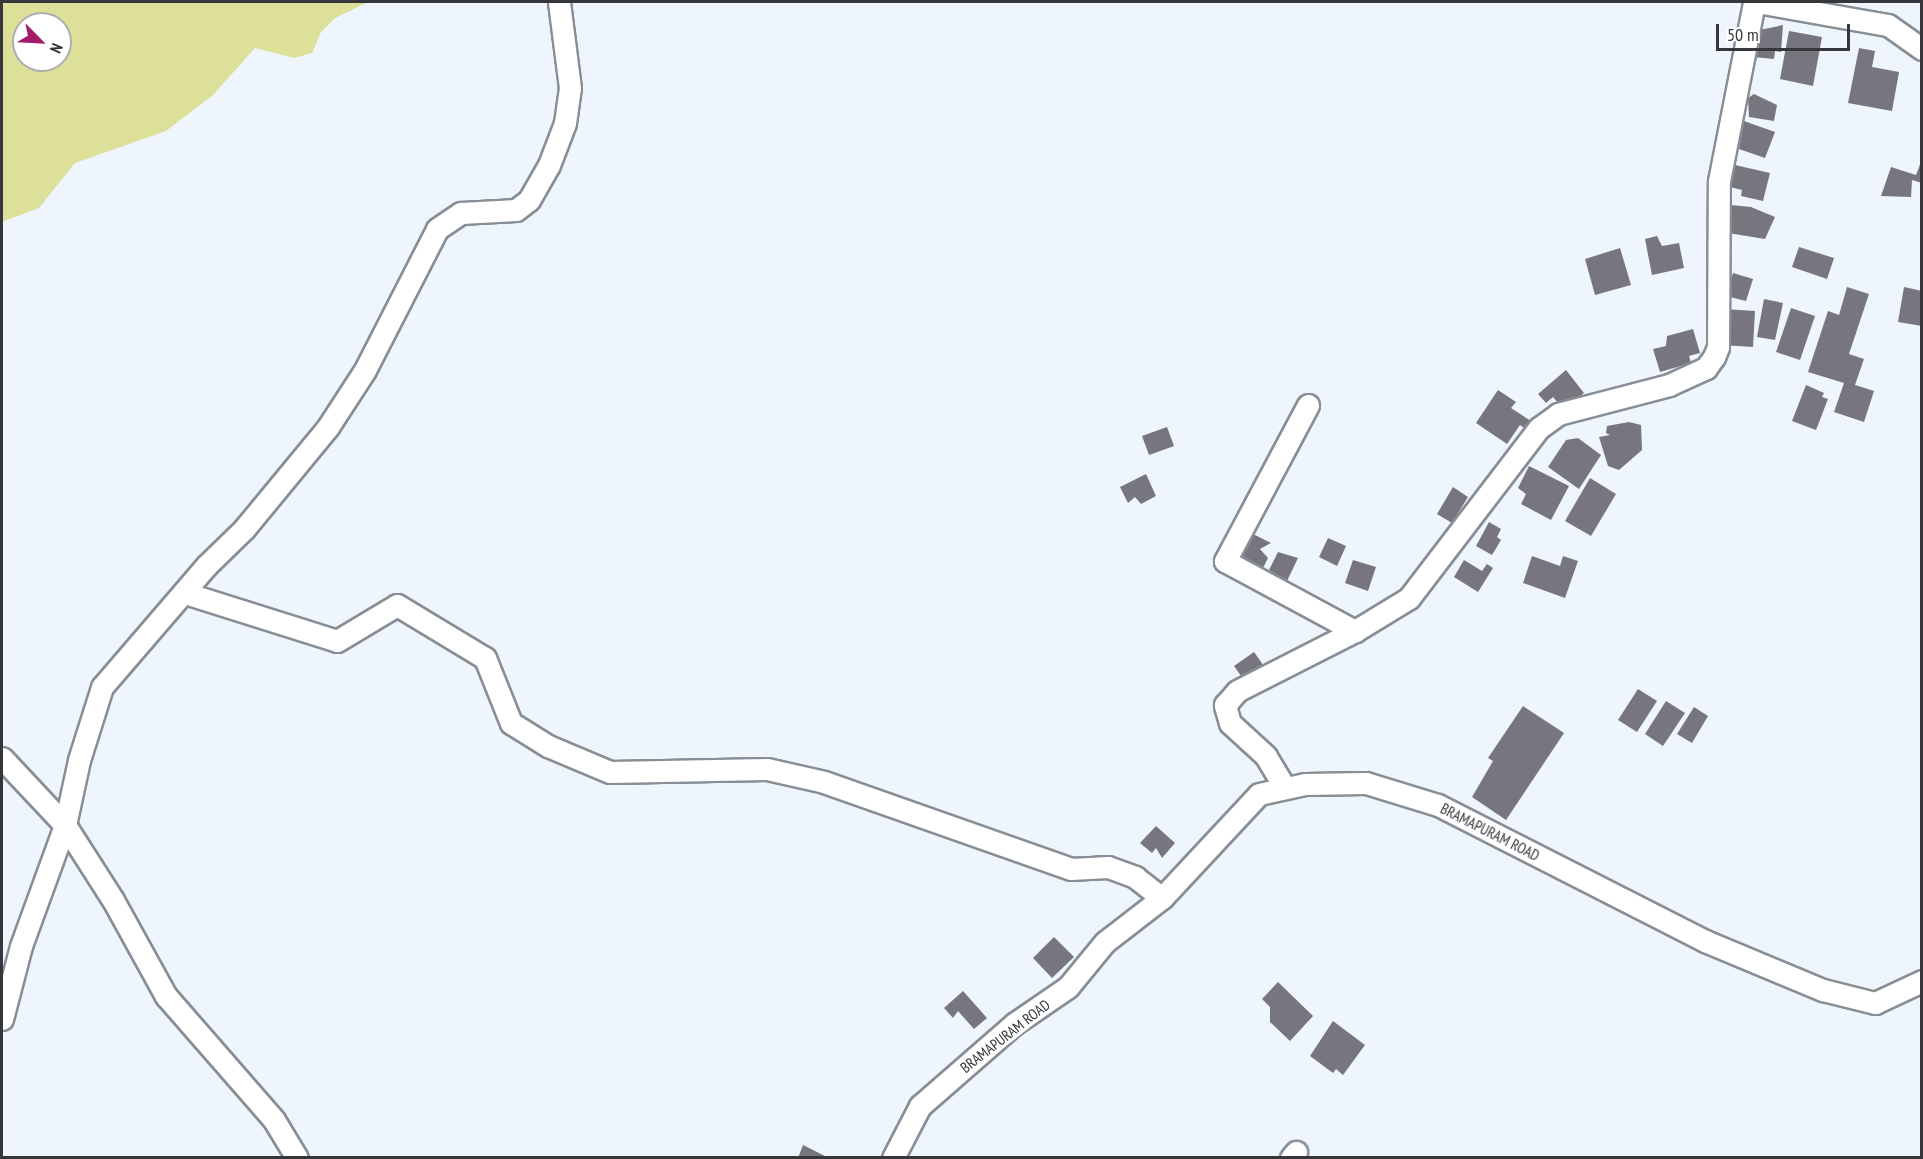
<!DOCTYPE html>
<style>
body{margin:0}
#map{position:relative;width:1923px;height:1159px;overflow:hidden;background:#eef5fd;font-family:"PT Sans Narrow",sans-serif}
div>[style]{position:absolute}
.green>*{inset:0;background:#dce098}
.building>*{inset:0;background:#77767e}
.roads{filter:drop-shadow(2px 0 #888e95) drop-shadow(-2px 0 #888e95) drop-shadow(0 2px #888e95) drop-shadow(0 -2px #888e95)}
.minor>*{height:21px;margin:-10.5px;padding:0 10.5px;transform-origin:10.5px;border-radius:10.5px;background:#fff}
span{translate:-50% -50%;white-space:nowrap;text-align:center;line-height:1.15;-webkit-text-stroke:6px #fff;paint-order:stroke}
.street-label{font-size:15px;color:#35373a}
.frame{position:absolute;inset:0;border:3px solid #35373a;pointer-events:none}
.north{position:absolute;left:12px;top:12px;width:60px;height:60px;box-sizing:border-box;background:#fff;border:2px solid #aeafb0;border-radius:50%;rotate:114deg;font-size:16px;font-weight:700;line-height:24px;text-align:center;color:#35373a}
.north::after{content:'';display:block;margin:auto;width:21px;height:27px;background:#a11b69;clip-path:polygon(50% 0,100% 100%,50% 72%,0 100%)}
.scale{position:absolute;left:1716px;top:24px;width:134px;height:27px;box-sizing:border-box;border:3px solid #35373a;border-top:0;padding-left:8px;font-size:18px;line-height:21px;white-space:nowrap;color:#35373a;-webkit-text-stroke:4px #fff;paint-order:stroke}
</style>
<div id="map">
<div class="green">
<i style="clip-path:polygon(evenodd,2px 2px,368px 2px,335px 18px,321px 32px,312px 53px,294px 58px,255px 48px,213px 95px,166px 131px,75px 163px,39px 208px,2px 222px,2px 2px,24px 24px,60px 24px,60px 60px,24px 60px,24px 24px)"></i>
</div>
<div class="building">
<i style="clip-path:polygon(1783px 25px,1781px 52px,1775px 51px,1774px 59px,1753px 57px,1755px 31px)"></i>
<i style="clip-path:polygon(1789px 31px,1822px 37px,1813px 86px,1780px 79px)"></i>
<i style="clip-path:polygon(1859px 48px,1875px 51px,1872px 67px,1899px 72px,1892px 111px,1848px 103px)"></i>
<i style="clip-path:polygon(1754px 94px,1777px 105px,1774px 121px,1749px 117px,1748px 98px)"></i>
<i style="clip-path:polygon(1744px 121px,1775px 132px,1765px 158px,1739px 149px)"></i>
<i style="clip-path:polygon(1922px 159px,1922px 183px,1912px 180px,1911px 197px,1881px 196px,1891px 167px,1916px 175px)"></i>
<i style="clip-path:polygon(1735px 165px,1770px 173px,1763px 201px,1741px 196px,1742px 190px,1730px 187px)"></i>
<i style="clip-path:polygon(1731px 205px,1751px 207px,1775px 217px,1765px 239px,1728px 233px)"></i>
<i style="clip-path:polygon(1657px 236px,1662px 246px,1679px 243px,1684px 268px,1652px 275px,1645px 239px)"></i>
<i style="clip-path:polygon(1799px 247px,1834px 258px,1827px 279px,1792px 267px)"></i>
<i style="clip-path:polygon(1620px 248px,1631px 285px,1595px 295px,1585px 259px)"></i>
<i style="clip-path:polygon(1733px 273px,1753px 279px,1746px 301px,1726px 296px)"></i>
<i style="clip-path:polygon(1847px 287px,1869px 294px,1849px 354px,1864px 359px,1855px 385px,1874px 391px,1864px 422px,1834px 412px,1844px 383px,1808px 372px,1828px 311px,1839px 315px)"></i>
<i style="clip-path:polygon(1904px 287px,1922px 291px,1922px 326px,1898px 322px)"></i>
<i style="clip-path:polygon(1764px 299px,1783px 303px,1775px 340px,1757px 337px)"></i>
<i style="clip-path:polygon(1791px 308px,1815px 316px,1800px 360px,1776px 352px)"></i>
<i style="clip-path:polygon(1724px 309px,1755px 311px,1753px 347px,1721px 345px)"></i>
<i style="clip-path:polygon(1693px 329px,1700px 353px,1689px 356px,1691px 363px,1660px 372px,1653px 349px,1666px 346px,1667px 336px)"></i>
<i style="clip-path:polygon(1566px 370px,1584px 393px,1564px 410px,1553px 397px,1546px 403px,1538px 394px)"></i>
<i style="clip-path:polygon(1806px 385px,1824px 393px,1822px 397px,1828px 399px,1816px 430px,1792px 421px)"></i>
<i style="clip-path:polygon(1498px 390px,1516px 402px,1511px 408px,1534px 423px,1528px 431px,1520px 425px,1507px 444px,1476px 423px)"></i>
<i style="clip-path:polygon(1629px 422px,1641px 425px,1642px 450px,1619px 470px,1608px 466px,1599px 437px,1610px 435px,1606px 433px,1607px 426px)"></i>
<i style="clip-path:polygon(1167px 427px,1174px 446px,1149px 455px,1142px 436px)"></i>
<i style="clip-path:polygon(1578px 438px,1601px 455px,1579px 489px,1548px 467px,1566px 440px)"></i>
<i style="clip-path:polygon(1529px 466px,1569px 486px,1551px 520px,1521px 504px,1526px 494px,1518px 488px)"></i>
<i style="clip-path:polygon(1146px 474px,1156px 496px,1141px 504px,1135px 497px,1128px 503px,1120px 487px)"></i>
<i style="clip-path:polygon(1590px 478px,1616px 494px,1591px 536px,1565px 521px)"></i>
<i style="clip-path:polygon(1453px 487px,1468px 497px,1452px 523px,1437px 514px)"></i>
<i style="clip-path:polygon(1489px 522px,1501px 529px,1497px 537px,1501px 540px,1492px 555px,1476px 546px)"></i>
<i style="clip-path:polygon(1253px 534px,1271px 543px,1260px 549px,1268px 558px,1262px 570px,1237px 563px)"></i>
<i style="clip-path:polygon(1328px 538px,1346px 546px,1337px 566px,1319px 557px)"></i>
<i style="clip-path:polygon(1278px 552px,1298px 558px,1286px 583px,1269px 570px)"></i>
<i style="clip-path:polygon(1532px 556px,1560px 566px,1563px 556px,1578px 561px,1565px 598px,1523px 583px)"></i>
<i style="clip-path:polygon(1353px 560px,1376px 567px,1368px 591px,1345px 583px)"></i>
<i style="clip-path:polygon(1464px 560px,1482px 571px,1487px 564px,1493px 568px,1478px 592px,1454px 577px)"></i>
<i style="clip-path:polygon(1254px 652px,1266px 669px,1246px 683px,1234px 666px)"></i>
<i style="clip-path:polygon(1638px 689px,1657px 701px,1637px 732px,1618px 720px)"></i>
<i style="clip-path:polygon(1666px 701px,1685px 713px,1663px 746px,1645px 734px)"></i>
<i style="clip-path:polygon(1523px 706px,1564px 733px,1506px 820px,1472px 797px,1493px 761px,1488px 758px)"></i>
<i style="clip-path:polygon(1694px 707px,1708px 716px,1692px 743px,1677px 734px)"></i>
<i style="clip-path:polygon(1156px 826px,1175px 843px,1162px 858px,1156px 848px,1152px 853px,1140px 843px)"></i>
<i style="clip-path:polygon(1054px 937px,1074px 957px,1052px 978px,1033px 958px)"></i>
<i style="clip-path:polygon(1278px 982px,1313px 1016px,1290px 1041px,1270px 1022px,1270px 1007px,1262px 999px)"></i>
<i style="clip-path:polygon(963px 991px,987px 1018px,974px 1029px,958px 1011px,953px 1018px,944px 1008px)"></i>
<i style="clip-path:polygon(1333px 1021px,1365px 1045px,1343px 1075px,1336px 1069px,1333px 1073px,1310px 1056px)"></i>
<i style="clip-path:polygon(803px 1145px,829px 1158px,798px 1158px)"></i>
</div>
<div class="roads">
<div class="minor">
<i style="left:1757px;top:2px;width:133px;rotate:10deg"></i>
<i style="left:1888px;top:25px;width:42px;rotate:35.2deg"></i>
<i style="left:1308px;top:405px;width:177px;rotate:118deg"></i>
<i style="left:1225px;top:561px;width:148px;rotate:28.3deg"></i>
<i style="left:185px;top:593px;width:159px;rotate:17.5deg"></i>
<i style="left:337px;top:641px;width:70px;rotate:-31deg"></i>
<i style="left:397px;top:605px;width:103px;rotate:31.1deg"></i>
<i style="left:485px;top:658px;width:70px;rotate:68.2deg"></i>
<i style="left:511px;top:723px;width:44px;rotate:31.9deg"></i>
<i style="left:548px;top:746px;width:67px;rotate:22.8deg"></i>
<i style="left:610px;top:772px;width:157px;rotate:-1.1deg"></i>
<i style="left:767px;top:769px;width:58px;rotate:12.8deg"></i>
<i style="left:824px;top:782px;width:262px;rotate:19.4deg"></i>
<i style="left:1071px;top:869px;width:37px;rotate:-3deg"></i>
<i style="left:1108px;top:867px;width:29px;rotate:20deg"></i>
<i style="left:1135px;top:877px;width:34px;rotate:38deg"></i>
<i style="left:2px;top:758px;width:92px;rotate:46.8deg"></i>
<i style="left:1285px;top:788px;width:37px;rotate:-121deg"></i>
<i style="left:1266px;top:756px;width:49px;rotate:-137.5deg"></i>
<i style="left:1230px;top:723px;width:19px;rotate:-106deg"></i>
<i style="left:1225px;top:705px;width:18px;rotate:-49deg"></i>
<i style="left:1237px;top:691px;width:132px;rotate:-27deg"></i>
<i style="left:1355px;top:631px;width:63px;rotate:-31.4deg"></i>
<i style="left:1409px;top:598px;width:214px;rotate:-52.6deg"></i>
<i style="left:1539px;top:428px;width:24px;rotate:-36deg"></i>
<i style="left:1558px;top:414px;width:115px;rotate:-14.6deg"></i>
<i style="left:1669px;top:385px;width:41px;rotate:-24.7deg"></i>
<i style="left:1706px;top:368px;width:14px;rotate:-54deg"></i>
<i style="left:1714px;top:357px;width:11px;rotate:-68deg"></i>
<i style="left:1718px;top:347px;width:166px;rotate:-89.7deg"></i>
<i style="left:1719px;top:181px;width:182px;rotate:-78.9deg"></i>
<i style="left:65px;top:825px;width:66px;rotate:-77.8deg"></i>
<i style="left:79px;top:760px;width:77px;rotate:-72.5deg"></i>
<i style="left:102px;top:687px;width:161px;rotate:-49.3deg"></i>
<i style="left:207px;top:565px;width:52px;rotate:-44.2deg"></i>
<i style="left:244px;top:529px;width:132px;rotate:-50.5deg"></i>
<i style="left:328px;top:427px;width:68px;rotate:-57deg"></i>
<i style="left:365px;top:370px;width:158px;rotate:-62.9deg"></i>
<i style="left:437px;top:229px;width:29px;rotate:-34deg"></i>
<i style="left:461px;top:213px;width:55px;rotate:-3.1deg"></i>
<i style="left:516px;top:210px;width:16px;rotate:-38deg"></i>
<i style="left:529px;top:200px;width:40px;rotate:-60.3deg"></i>
<i style="left:549px;top:165px;width:45px;rotate:-69.1deg"></i>
<i style="left:565px;top:123px;width:35px;rotate:-82deg"></i>
<i style="left:570px;top:88px;width:87px;rotate:-97.3deg"></i>
<i style="left:2px;top:1019px;width:75px;rotate:-75.4deg"></i>
<i style="left:21px;top:946px;width:129px;rotate:-70deg"></i>
<i style="left:65px;top:825px;width:89px;rotate:57.4deg"></i>
<i style="left:113px;top:900px;width:110px;rotate:61.1deg"></i>
<i style="left:166px;top:996px;width:164px;rotate:48.9deg"></i>
<i style="left:274px;top:1120px;width:44px;rotate:58.8deg"></i>
<i style="left:893px;top:1158px;width:59px;rotate:-62.6deg"></i>
<i style="left:920px;top:1106px;width:125px;rotate:-41.1deg"></i>
<i style="left:1014px;top:1024px;width:65px;rotate:-34.4deg"></i>
<i style="left:1068px;top:987px;width:58px;rotate:-50.6deg"></i>
<i style="left:1105px;top:942px;width:72px;rotate:-37.7deg"></i>
<i style="left:1162px;top:898px;width:142px;rotate:-47deg"></i>
<i style="left:1259px;top:794px;width:47px;rotate:-12.3deg"></i>
<i style="left:1305px;top:784px;width:61px;rotate:-0.9deg"></i>
<i style="left:1366px;top:783px;width:75px;rotate:17deg"></i>
<i style="left:1438px;top:805px;width:300px;rotate:27deg"></i>
<i style="left:1705px;top:941px;width:128px;rotate:22.6deg"></i>
<i style="left:1823px;top:990px;width:54px;rotate:14deg"></i>
<i style="left:1875px;top:1003px;width:52px;rotate:-25.1deg"></i>
<i style="left:1291px;top:1158px;width:8px;rotate:-50deg"></i>
</div>
</div>
<div class="street-label">
<span style="left:1490px;top:832px;rotate:27deg">BRAMAPURAM ROAD</span>
<span style="left:1005px;top:1036px;rotate:-38deg">BRAMAPURAM ROAD</span>
</div>
<div class="frame"></div>
<div class="north">N</div>
<div class="scale">50 m</div>
</div>
